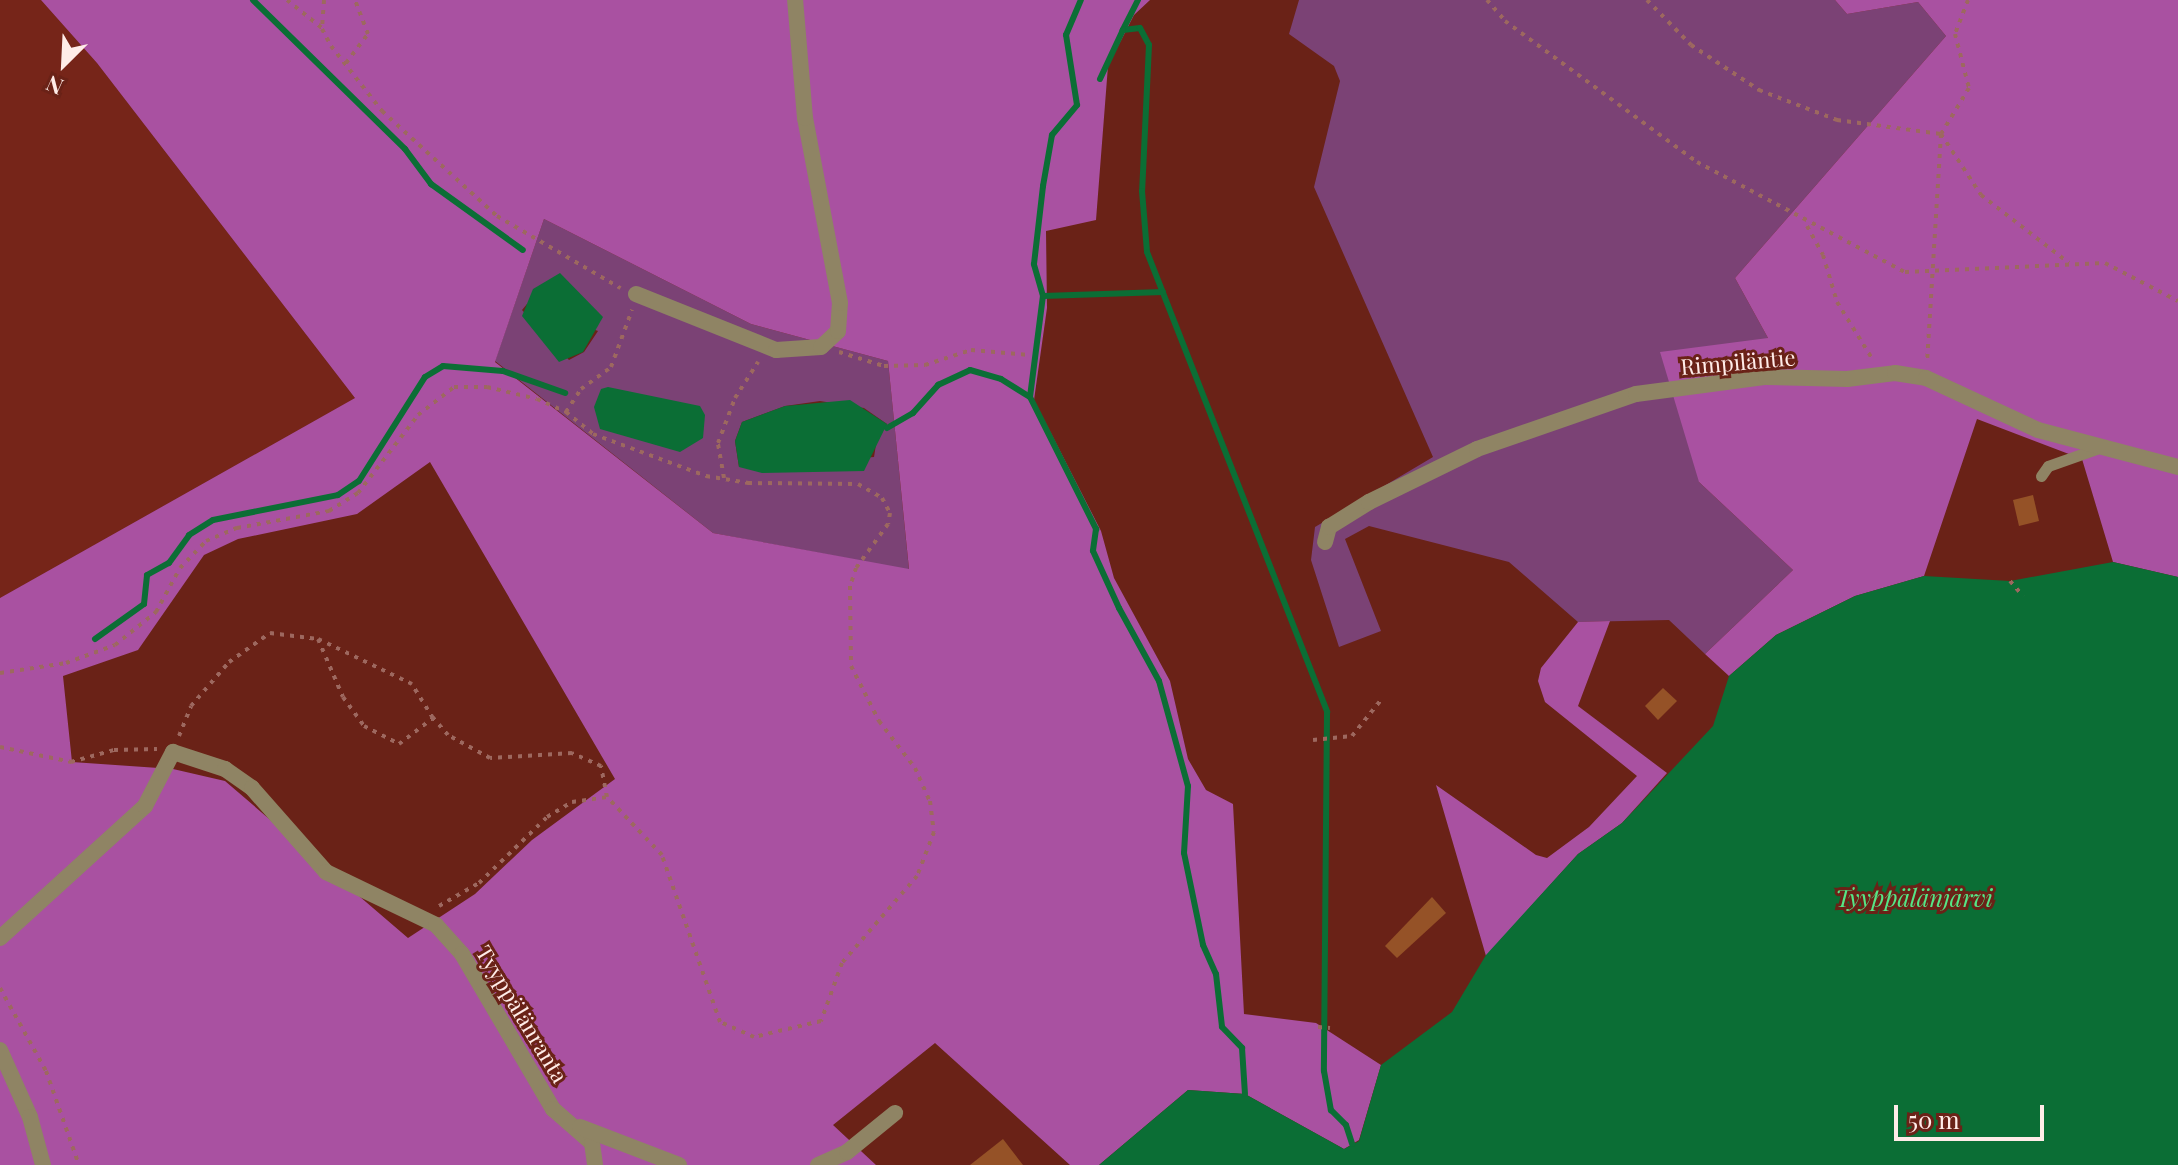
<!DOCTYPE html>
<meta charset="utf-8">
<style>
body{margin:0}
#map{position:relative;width:2178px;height:1165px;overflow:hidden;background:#6a2217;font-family:"Playfair Display",serif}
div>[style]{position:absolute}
.built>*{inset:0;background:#762519}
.green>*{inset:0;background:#7b4275}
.forest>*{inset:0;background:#a951a1}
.water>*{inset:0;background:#0b6e35}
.stream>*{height:6px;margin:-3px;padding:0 3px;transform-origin:3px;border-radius:3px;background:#0b6e35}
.building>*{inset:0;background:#955227}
.path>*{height:4px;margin-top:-2px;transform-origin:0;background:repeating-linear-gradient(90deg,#9d685f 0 4px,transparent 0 10px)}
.lane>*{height:11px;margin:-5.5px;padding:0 5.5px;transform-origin:5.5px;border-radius:5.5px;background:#8f8464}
.street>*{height:16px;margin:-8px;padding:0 8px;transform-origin:8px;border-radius:8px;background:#8f8464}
span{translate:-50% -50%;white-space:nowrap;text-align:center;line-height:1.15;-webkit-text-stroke:6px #6a2217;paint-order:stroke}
.street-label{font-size:22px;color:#ffece8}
.water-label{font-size:24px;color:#55e686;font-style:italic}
.north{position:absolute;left:24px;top:24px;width:80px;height:80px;-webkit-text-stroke:6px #6a2217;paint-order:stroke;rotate:204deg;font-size:22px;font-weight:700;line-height:32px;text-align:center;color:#ffece8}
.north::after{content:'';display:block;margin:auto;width:28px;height:36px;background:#ffece8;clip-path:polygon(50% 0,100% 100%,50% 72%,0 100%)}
.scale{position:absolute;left:1894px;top:1105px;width:150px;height:36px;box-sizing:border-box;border:4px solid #ffece8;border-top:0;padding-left:10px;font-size:24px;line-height:28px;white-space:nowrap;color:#ffece8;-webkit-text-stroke:6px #6a2217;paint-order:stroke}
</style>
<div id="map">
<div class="built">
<i style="clip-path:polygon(0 0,41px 0,97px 63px,355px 398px,0 598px)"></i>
</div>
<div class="green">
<i style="clip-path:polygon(1299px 0,1835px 0,1847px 14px,1918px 2px,1946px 36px,1735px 278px,1768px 338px,1699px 482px,1793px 570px,1705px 654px,1669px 620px,1578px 622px,1509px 562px,1369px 526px,1345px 539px,1381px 631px,1339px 647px,1311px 560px,1315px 527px,1433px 457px,1314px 187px,1340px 81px,1334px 66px,1289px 34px)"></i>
<i style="clip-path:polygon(evenodd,544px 219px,751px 324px,888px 361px,909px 570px,713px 533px,495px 361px,544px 219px,527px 304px,598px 331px,584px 352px,569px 360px,522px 310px,527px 304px,544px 219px,820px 401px,864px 408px,887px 424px,877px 438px,874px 457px,739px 467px,735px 441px,742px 422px,785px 406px,820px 401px)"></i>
</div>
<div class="forest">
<i style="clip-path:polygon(evenodd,41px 0,1150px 0,1134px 15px,1108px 66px,1096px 220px,1046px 231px,1047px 308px,1034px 400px,1101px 531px,1114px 578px,1170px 681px,1188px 759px,1206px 790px,1233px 804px,1244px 1014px,1316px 1023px,1381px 1065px,1359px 1140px,1344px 1149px,1245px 1094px,1188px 1090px,1099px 1165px,1070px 1165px,935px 1043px,833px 1125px,876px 1165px,0 1165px,0 598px,355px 398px,97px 63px,41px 0,544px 219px,751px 324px,888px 361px,909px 569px,713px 533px,495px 362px,544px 219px,41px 0,430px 462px,615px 779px,532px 840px,475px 894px,408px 938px,225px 781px,173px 769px,72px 762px,63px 676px,138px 650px,204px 555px,238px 539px,357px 514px,430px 462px)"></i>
<i style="clip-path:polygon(1835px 0,2178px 0,2178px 577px,2113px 562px,2082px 459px,1977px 419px,1924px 576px,1855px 596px,1776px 635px,1729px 676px,1705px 654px,1793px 570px,1699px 482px,1660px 352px,1768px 338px,1735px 278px,1946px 36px,1918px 2px,1847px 14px)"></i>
<i style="clip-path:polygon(1610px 621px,1578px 706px,1667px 773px,1622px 823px,1578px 854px,1486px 956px,1436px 785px,1536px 855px,1547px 858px,1589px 827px,1637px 776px,1545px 702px,1538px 681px,1541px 668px,1578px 622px)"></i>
</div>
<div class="water">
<i style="clip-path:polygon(560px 273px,603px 317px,583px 352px,559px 362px,522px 316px,533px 289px)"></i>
<i style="clip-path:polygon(608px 387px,700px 406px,705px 415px,703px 438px,680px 452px,600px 429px,594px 407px,601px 389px)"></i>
<i style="clip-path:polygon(850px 400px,887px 424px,864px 471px,762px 473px,739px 467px,735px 441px,742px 422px,785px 406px)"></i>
<i style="clip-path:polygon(2113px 562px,2178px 577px,2178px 1165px,1099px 1165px,1188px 1090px,1245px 1094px,1344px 1149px,1359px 1141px,1381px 1065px,1452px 1012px,1486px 955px,1578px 854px,1622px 823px,1713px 726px,1729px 676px,1776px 635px,1855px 596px,1924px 576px,2010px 581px)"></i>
</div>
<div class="stream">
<i style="left:253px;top:0;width:213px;rotate:44.4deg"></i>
<i style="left:405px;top:149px;width:44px;rotate:53.4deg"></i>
<i style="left:431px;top:184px;width:113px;rotate:35.7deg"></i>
<i style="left:1138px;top:0;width:34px;rotate:117deg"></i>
<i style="left:1123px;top:30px;width:17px;rotate:-7deg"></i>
<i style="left:1140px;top:28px;width:19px;rotate:62deg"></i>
<i style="left:1149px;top:45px;width:146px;rotate:92.7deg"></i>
<i style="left:1142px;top:191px;width:61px;rotate:85.3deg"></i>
<i style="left:1147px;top:252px;width:494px;rotate:68.6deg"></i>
<i style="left:1327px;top:712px;width:359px;rotate:90.5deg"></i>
<i style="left:1324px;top:1071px;width:40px;rotate:80deg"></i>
<i style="left:1331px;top:1110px;width:21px;rotate:45deg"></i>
<i style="left:1346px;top:1125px;width:20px;rotate:72deg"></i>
<i style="left:1100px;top:79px;width:54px;rotate:-64.9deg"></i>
<i style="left:1043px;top:296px;width:33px;rotate:-106deg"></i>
<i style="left:1034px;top:264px;width:79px;rotate:-83.4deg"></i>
<i style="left:1043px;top:186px;width:52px;rotate:-80deg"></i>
<i style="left:1052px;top:135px;width:39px;rotate:-50deg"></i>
<i style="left:1077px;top:105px;width:71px;rotate:-98.9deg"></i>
<i style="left:1066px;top:35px;width:38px;rotate:-67deg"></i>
<i style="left:1030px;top:397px;width:102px;rotate:-82.7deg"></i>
<i style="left:1043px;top:296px;width:120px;rotate:-1.9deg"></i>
<i style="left:887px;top:428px;width:30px;rotate:-30deg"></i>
<i style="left:913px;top:413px;width:38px;rotate:-48deg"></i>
<i style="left:938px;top:385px;width:35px;rotate:-25deg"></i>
<i style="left:970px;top:370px;width:32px;rotate:16deg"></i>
<i style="left:1001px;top:379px;width:34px;rotate:32deg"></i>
<i style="left:1030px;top:397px;width:148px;rotate:63.4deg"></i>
<i style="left:1096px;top:529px;width:22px;rotate:98deg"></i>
<i style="left:1093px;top:551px;width:63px;rotate:65.5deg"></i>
<i style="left:1119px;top:608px;width:83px;rotate:61.3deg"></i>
<i style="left:1159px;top:681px;width:109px;rotate:74.6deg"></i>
<i style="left:1188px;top:786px;width:67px;rotate:93.4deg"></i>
<i style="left:1184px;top:853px;width:94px;rotate:78.3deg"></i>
<i style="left:1203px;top:945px;width:32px;rotate:66deg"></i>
<i style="left:1216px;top:974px;width:53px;rotate:83.5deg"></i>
<i style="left:1222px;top:1027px;width:29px;rotate:46deg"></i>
<i style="left:1242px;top:1048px;width:46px;rotate:86.3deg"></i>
<i style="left:95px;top:639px;width:60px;rotate:-35.5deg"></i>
<i style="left:144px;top:604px;width:29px;rotate:-84deg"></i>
<i style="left:147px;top:575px;width:25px;rotate:-29deg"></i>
<i style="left:169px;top:563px;width:34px;rotate:-54deg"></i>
<i style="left:189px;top:535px;width:28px;rotate:-32deg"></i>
<i style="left:213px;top:520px;width:127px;rotate:-11.3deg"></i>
<i style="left:338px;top:495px;width:25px;rotate:-34deg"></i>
<i style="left:359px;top:481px;width:123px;rotate:-57.6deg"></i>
<i style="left:425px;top:377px;width:21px;rotate:-31deg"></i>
<i style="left:443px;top:366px;width:60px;rotate:4.8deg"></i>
<i style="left:503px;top:371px;width:66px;rotate:19.5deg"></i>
</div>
<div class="building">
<i style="clip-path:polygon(2033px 495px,2039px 521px,2019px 526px,2013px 500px)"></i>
<i style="clip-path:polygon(1663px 688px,1677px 701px,1658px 720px,1645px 706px)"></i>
<i style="clip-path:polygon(1432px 897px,1446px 913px,1397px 958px,1385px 946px)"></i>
<i style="clip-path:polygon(1003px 1139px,1023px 1165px,970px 1165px)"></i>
</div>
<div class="path">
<i style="left:287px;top:0;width:45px;rotate:38.7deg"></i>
<i style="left:324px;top:0;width:29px;rotate:94deg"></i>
<i style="left:322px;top:29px;width:19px;rotate:62deg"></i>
<i style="left:331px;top:46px;width:83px;rotate:51.9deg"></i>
<i style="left:382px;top:111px;width:156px;rotate:42.4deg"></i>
<i style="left:497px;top:216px;width:143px;rotate:30.3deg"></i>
<i style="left:1487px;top:0;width:28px;rotate:49deg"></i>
<i style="left:1505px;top:21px;width:238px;rotate:36.3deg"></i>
<i style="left:1697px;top:162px;width:235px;rotate:27.9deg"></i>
<i style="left:1905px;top:272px;width:200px;rotate:-2.6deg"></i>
<i style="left:2105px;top:263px;width:82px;rotate:27.5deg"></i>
<i style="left:1647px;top:0;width:63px;rotate:45.6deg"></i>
<i style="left:1691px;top:45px;width:82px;rotate:33.5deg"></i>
<i style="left:1759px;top:90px;width:84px;rotate:21deg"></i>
<i style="left:1837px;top:120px;width:105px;rotate:7.7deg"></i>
<i style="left:1941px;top:134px;width:226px;rotate:93.5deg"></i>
<i style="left:1968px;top:0;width:36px;rotate:111deg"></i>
<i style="left:1955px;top:34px;width:56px;rotate:75.5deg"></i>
<i style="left:1969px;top:88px;width:54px;rotate:121.3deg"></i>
<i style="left:1941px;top:134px;width:73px;rotate:56.7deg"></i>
<i style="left:1981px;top:195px;width:111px;rotate:37.7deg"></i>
<i style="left:346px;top:63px;width:36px;rotate:-53deg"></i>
<i style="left:368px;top:34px;width:36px;rotate:-111deg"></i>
<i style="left:1807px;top:226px;width:33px;rotate:61deg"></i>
<i style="left:1823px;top:255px;width:49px;rotate:73.4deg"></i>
<i style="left:1837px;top:302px;width:68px;rotate:58.2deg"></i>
<i style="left:839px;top:352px;width:47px;rotate:17.3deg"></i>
<i style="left:884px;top:366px;width:41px;rotate:-1.4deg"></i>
<i style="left:925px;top:365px;width:48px;rotate:-18.1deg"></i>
<i style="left:971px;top:350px;width:58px;rotate:4.9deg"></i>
<i style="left:566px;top:412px;width:27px;rotate:-57deg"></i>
<i style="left:581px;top:389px;width:37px;rotate:-36deg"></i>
<i style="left:611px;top:367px;width:61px;rotate:-69.8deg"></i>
<i style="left:724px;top:478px;width:36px;rotate:-100deg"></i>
<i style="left:718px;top:443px;width:48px;rotate:-69.3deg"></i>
<i style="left:735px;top:398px;width:43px;rotate:-57.4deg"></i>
<i style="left:2010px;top:581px;width:20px;rotate:49deg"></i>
<i style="left:0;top:673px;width:67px;rotate:-8.6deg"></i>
<i style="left:66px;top:663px;width:52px;rotate:-20.2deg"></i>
<i style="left:115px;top:645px;width:53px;rotate:-38.8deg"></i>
<i style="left:156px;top:612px;width:50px;rotate:-61.4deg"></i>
<i style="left:180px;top:568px;width:37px;rotate:-46deg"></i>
<i style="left:206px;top:541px;width:34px;rotate:-23deg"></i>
<i style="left:237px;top:528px;width:94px;rotate:-10.5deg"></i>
<i style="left:329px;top:511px;width:34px;rotate:-32deg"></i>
<i style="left:358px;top:493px;width:98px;rotate:-52.4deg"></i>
<i style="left:418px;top:415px;width:46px;rotate:-37.9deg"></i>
<i style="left:454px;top:387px;width:33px"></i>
<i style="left:487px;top:387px;width:51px;rotate:13.5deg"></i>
<i style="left:537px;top:399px;width:32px;rotate:24deg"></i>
<i style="left:566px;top:412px;width:35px;rotate:39deg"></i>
<i style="left:593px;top:434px;width:121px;rotate:20.4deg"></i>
<i style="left:706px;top:476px;width:43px;rotate:9.5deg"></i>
<i style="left:748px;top:483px;width:110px;rotate:0.5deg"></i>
<i style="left:858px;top:484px;width:28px;rotate:30deg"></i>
<i style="left:882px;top:498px;width:17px;rotate:62deg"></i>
<i style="left:890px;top:513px;width:11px;rotate:100deg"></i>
<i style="left:888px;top:524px;width:54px;rotate:126deg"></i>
<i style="left:856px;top:568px;width:19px;rotate:108deg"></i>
<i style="left:850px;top:586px;width:80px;rotate:89.3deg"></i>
<i style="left:851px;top:666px;width:62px;rotate:63deg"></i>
<i style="left:879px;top:721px;width:59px;rotate:52.5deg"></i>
<i style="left:915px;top:768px;width:36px;rotate:66deg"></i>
<i style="left:930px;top:801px;width:31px;rotate:83deg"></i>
<i style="left:934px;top:832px;width:47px;rotate:111.1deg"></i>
<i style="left:917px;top:876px;width:115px;rotate:130.8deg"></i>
<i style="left:842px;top:963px;width:62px;rotate:109.9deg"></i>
<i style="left:821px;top:1021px;width:69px;rotate:166.6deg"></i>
<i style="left:754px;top:1037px;width:37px;rotate:-156deg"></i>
<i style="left:720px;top:1022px;width:177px;rotate:-109.2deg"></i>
<i style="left:662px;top:855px;width:80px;rotate:-133.5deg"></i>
<i style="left:607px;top:797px;width:32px;rotate:-101deg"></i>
<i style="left:601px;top:766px;width:32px;rotate:-156deg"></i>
<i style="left:572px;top:753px;width:82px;rotate:176.5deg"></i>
<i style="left:490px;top:758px;width:48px;rotate:-151.3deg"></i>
<i style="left:448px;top:735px;width:23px;rotate:-131deg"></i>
<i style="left:179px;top:736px;width:32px;rotate:-68deg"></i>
<i style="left:191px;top:706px;width:58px;rotate:-49.2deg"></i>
<i style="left:229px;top:662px;width:50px;rotate:-35.3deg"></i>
<i style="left:270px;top:633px;width:48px;rotate:7.1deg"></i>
<i style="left:318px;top:639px;width:63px;rotate:66.7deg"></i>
<i style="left:343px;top:697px;width:36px;rotate:54deg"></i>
<i style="left:364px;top:726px;width:39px;rotate:27deg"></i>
<i style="left:399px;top:744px;width:43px;rotate:-37.4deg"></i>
<i style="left:433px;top:718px;width:40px;rotate:-122deg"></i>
<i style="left:412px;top:684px;width:104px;rotate:-154.4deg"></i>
<i style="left:1313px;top:740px;width:39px;rotate:-6deg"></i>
<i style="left:1352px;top:736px;width:45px;rotate:-51.3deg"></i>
<i style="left:0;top:747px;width:73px;rotate:11.9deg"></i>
<i style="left:71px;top:762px;width:45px;rotate:-15.6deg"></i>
<i style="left:114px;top:750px;width:43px;rotate:-1.3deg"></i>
<i style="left:439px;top:906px;width:46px;rotate:-29.9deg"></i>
<i style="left:479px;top:883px;width:95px;rotate:-44.1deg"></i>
<i style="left:547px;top:817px;width:29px;rotate:-31deg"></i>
<i style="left:572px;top:802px;width:35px;rotate:-8deg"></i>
<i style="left:0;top:988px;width:95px;rotate:61deg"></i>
<i style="left:46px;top:1071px;width:100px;rotate:70.7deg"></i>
<i style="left:1318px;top:1027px;width:12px;rotate:5deg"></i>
</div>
<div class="lane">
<i style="left:2041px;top:476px;width:12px;rotate:-55deg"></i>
<i style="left:2048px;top:466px;width:51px;rotate:-19.5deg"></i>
</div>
<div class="street">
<i style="left:636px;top:294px;width:151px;rotate:21.8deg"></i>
<i style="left:776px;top:350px;width:45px;rotate:-3.8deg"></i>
<i style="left:821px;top:347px;width:23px;rotate:-43deg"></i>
<i style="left:838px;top:331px;width:28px;rotate:-86deg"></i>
<i style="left:840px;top:303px;width:188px;rotate:-100.7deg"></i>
<i style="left:805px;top:118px;width:118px;rotate:-94.8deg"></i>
<i style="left:1325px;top:542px;width:16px;rotate:-75deg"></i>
<i style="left:1329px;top:527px;width:47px;rotate:-32deg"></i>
<i style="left:1369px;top:502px;width:120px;rotate:-26.1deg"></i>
<i style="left:1477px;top:449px;width:168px;rotate:-19.1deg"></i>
<i style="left:1636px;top:394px;width:131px;rotate:-7.5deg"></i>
<i style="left:1766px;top:377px;width:81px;rotate:1.4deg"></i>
<i style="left:1847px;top:379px;width:48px;rotate:-7.1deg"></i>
<i style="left:1895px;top:373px;width:31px;rotate:9deg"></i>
<i style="left:1926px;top:378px;width:123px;rotate:24.9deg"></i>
<i style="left:2038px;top:430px;width:145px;rotate:14.8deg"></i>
<i style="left:0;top:938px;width:196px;rotate:-42.3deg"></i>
<i style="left:145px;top:806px;width:61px;rotate:-62.6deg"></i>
<i style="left:173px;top:752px;width:55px;rotate:18.1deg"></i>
<i style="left:225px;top:769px;width:33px;rotate:35deg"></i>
<i style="left:252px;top:788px;width:112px;rotate:48.6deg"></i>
<i style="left:326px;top:872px;width:122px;rotate:25.7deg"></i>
<i style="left:436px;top:925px;width:39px;rotate:48deg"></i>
<i style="left:462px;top:954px;width:180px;rotate:59.6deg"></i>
<i style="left:553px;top:1109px;width:52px;rotate:41.1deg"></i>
<i style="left:592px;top:1143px;width:22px;rotate:82deg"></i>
<i style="left:0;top:1050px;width:73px;rotate:65.9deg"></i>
<i style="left:30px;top:1117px;width:50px;rotate:74.8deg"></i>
<i style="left:580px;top:1127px;width:106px;rotate:21deg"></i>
<i style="left:818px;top:1165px;width:32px;rotate:-24deg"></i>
<i style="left:847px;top:1152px;width:62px;rotate:-39.1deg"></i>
</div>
<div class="street-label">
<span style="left:1738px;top:362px;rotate:-5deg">Rimpiläntie</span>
<span style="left:522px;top:1014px;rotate:59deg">Tyyppälänranta</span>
</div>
<div class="water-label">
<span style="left:1914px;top:898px">Tyyppälänjärvi</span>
</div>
<div class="north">N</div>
<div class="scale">50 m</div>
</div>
